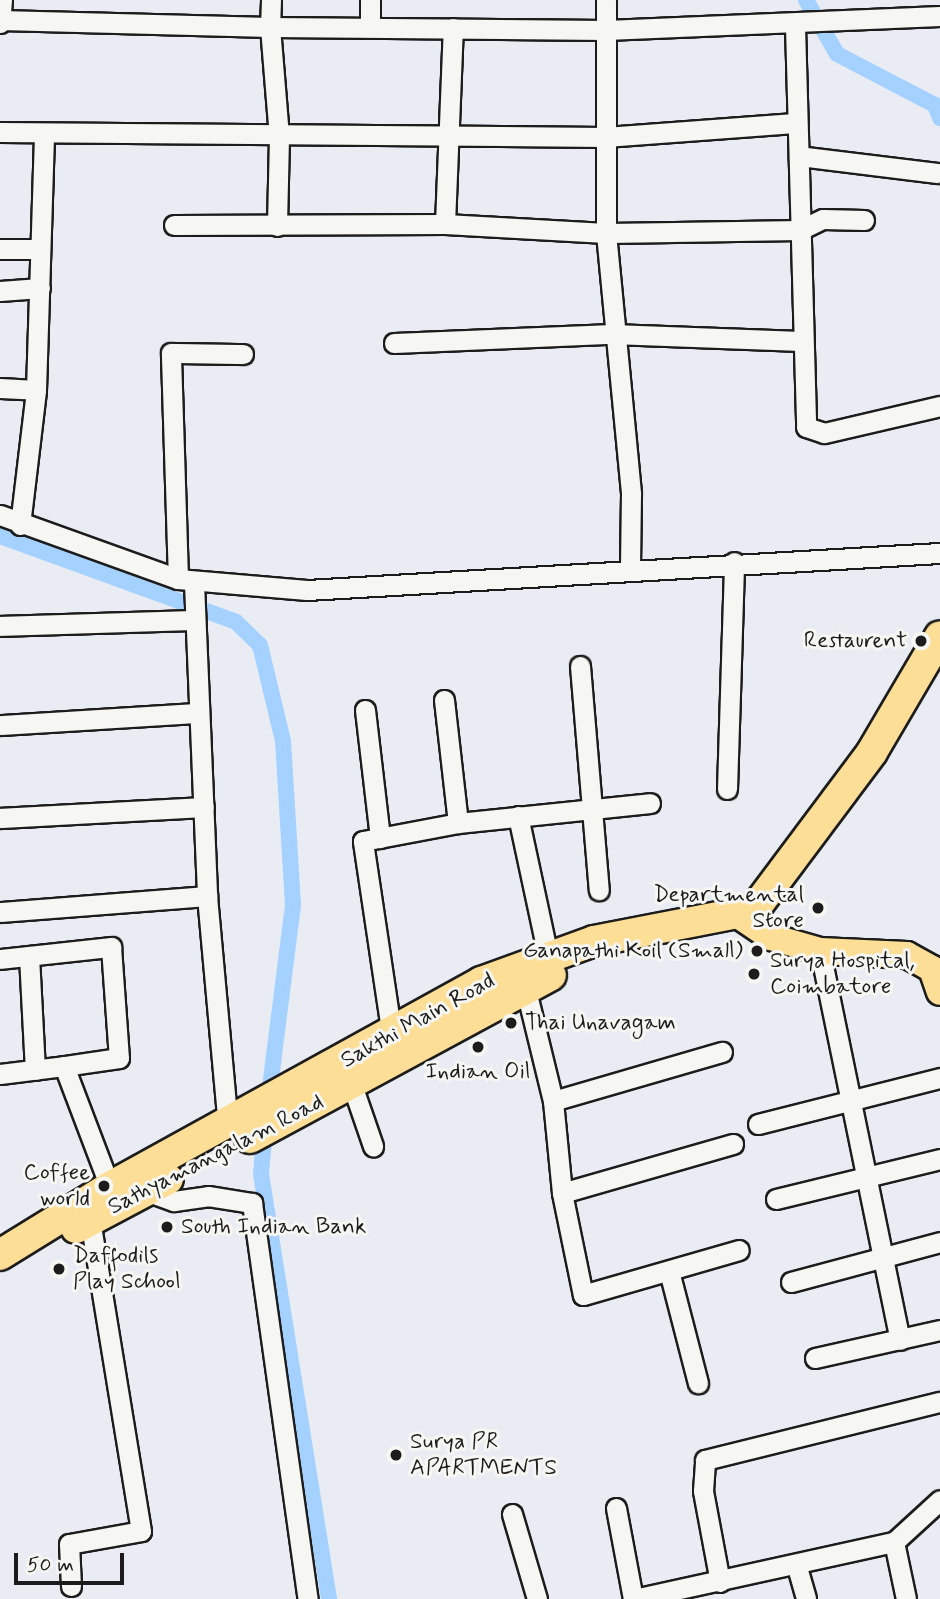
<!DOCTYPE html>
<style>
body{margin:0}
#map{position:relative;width:940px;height:1599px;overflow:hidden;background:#e9edf3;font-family:Mynerve,sans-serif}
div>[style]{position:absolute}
.canal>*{height:16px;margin:-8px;padding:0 8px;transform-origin:8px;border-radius:8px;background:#a4d1ff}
.roads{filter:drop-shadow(2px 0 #1c1c1c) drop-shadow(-2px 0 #1c1c1c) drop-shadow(0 2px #1c1c1c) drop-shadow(0 -2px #1c1c1c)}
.minor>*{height:19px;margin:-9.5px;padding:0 9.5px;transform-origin:9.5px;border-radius:9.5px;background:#f6f6f2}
.major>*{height:26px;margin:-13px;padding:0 13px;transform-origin:13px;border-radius:13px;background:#fdde96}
.highway>*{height:30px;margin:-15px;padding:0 15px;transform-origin:15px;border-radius:15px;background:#fdde96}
.dots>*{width:19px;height:19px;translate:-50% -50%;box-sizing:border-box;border:4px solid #f6f6f2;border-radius:50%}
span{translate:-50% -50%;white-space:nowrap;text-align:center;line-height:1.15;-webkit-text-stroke:6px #f6f6f2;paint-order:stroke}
.poi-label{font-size:23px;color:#1c1c1c}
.right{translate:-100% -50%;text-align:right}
.left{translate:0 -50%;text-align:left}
.street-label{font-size:23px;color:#1c1c1c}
.scale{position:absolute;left:14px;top:1553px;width:110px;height:32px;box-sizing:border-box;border:4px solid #1c1c1c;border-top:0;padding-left:9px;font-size:21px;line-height:24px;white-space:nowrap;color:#1c1c1c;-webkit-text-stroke:5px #f6f6f2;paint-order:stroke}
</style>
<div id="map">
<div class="canal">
<i style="left:806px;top:0;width:62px;rotate:60.1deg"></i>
<i style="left:837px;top:54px;width:110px;rotate:27.5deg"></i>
<i style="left:935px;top:105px;width:14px;rotate:69deg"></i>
<i style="left:0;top:536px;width:251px;rotate:20deg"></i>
<i style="left:236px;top:622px;width:33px;rotate:44deg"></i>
<i style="left:260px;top:645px;width:99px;rotate:76.5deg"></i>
<i style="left:283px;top:741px;width:164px;rotate:86.5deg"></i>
<i style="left:293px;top:905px;width:199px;rotate:97.2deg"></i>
<i style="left:265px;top:1128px;width:46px;rotate:95deg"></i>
<i style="left:261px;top:1174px;width:430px;rotate:80.9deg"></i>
</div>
<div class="roads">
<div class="minor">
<i style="left:271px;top:0;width:27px;rotate:92deg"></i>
<i style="left:270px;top:27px;width:336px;rotate:0.5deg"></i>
<i style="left:606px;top:30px;width:334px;rotate:-2.4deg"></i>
<i style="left:606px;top:0;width:233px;rotate:90deg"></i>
<i style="left:606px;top:233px;width:262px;rotate:84.5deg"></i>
<i style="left:631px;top:494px;width:73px;rotate:90.8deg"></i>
<i style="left:0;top:20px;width:270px;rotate:1.5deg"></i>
<i style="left:270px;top:27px;width:110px;rotate:85.3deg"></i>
<i style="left:279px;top:137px;width:89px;rotate:91.3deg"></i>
<i style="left:0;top:23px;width:23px;rotate:-85deg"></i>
<i style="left:795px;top:26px;width:401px;rotate:88.4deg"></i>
<i style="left:806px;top:427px;width:19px;rotate:18deg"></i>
<i style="left:824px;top:433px;width:119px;rotate:-13.1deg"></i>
<i style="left:370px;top:27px;width:27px;rotate:-90deg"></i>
<i style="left:0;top:132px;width:605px;rotate:0.47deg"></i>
<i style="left:605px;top:137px;width:190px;rotate:-4.2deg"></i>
<i style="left:799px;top:156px;width:140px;rotate:7deg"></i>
<i style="left:445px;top:224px;width:196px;rotate:-87.7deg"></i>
<i style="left:174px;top:225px;width:271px;rotate:-0.2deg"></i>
<i style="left:445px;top:224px;width:161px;rotate:3.2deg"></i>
<i style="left:606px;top:233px;width:194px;rotate:-0.9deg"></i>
<i style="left:800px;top:230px;width:25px;rotate:-26deg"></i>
<i style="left:823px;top:219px;width:41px;rotate:1.4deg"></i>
<i style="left:0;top:249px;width:40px"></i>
<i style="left:0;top:291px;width:40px;rotate:-4.3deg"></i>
<i style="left:394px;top:343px;width:218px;rotate:-2.4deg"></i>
<i style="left:612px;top:334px;width:189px;rotate:2.1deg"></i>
<i style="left:0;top:388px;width:36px;rotate:3deg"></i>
<i style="left:0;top:515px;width:189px;rotate:19.8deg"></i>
<i style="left:178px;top:579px;width:129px;rotate:4.9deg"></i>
<i style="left:307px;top:590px;width:634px;rotate:-3.35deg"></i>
<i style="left:20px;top:525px;width:136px;rotate:-83.2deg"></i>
<i style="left:36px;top:390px;width:255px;rotate:-88.2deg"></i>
<i style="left:178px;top:579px;width:226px;rotate:-91.8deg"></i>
<i style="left:171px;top:353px;width:72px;rotate:0.8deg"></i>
<i style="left:194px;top:583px;width:313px;rotate:87.6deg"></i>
<i style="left:207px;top:896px;width:232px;rotate:84.8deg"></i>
<i style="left:0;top:626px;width:192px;rotate:-1.8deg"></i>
<i style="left:580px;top:666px;width:225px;rotate:85.2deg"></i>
<i style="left:444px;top:700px;width:124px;rotate:83.5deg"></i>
<i style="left:365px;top:710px;width:129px;rotate:83.3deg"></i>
<i style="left:0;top:725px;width:199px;rotate:-3.5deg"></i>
<i style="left:727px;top:789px;width:227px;rotate:-88.2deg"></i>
<i style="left:518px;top:816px;width:143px;rotate:77.9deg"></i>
<i style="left:0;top:818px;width:204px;rotate:-3.1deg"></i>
<i style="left:0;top:912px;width:208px;rotate:-4.4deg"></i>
<i style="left:820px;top:951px;width:397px;rotate:78.4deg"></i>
<i style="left:29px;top:956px;width:114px;rotate:87deg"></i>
<i style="left:0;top:959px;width:112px;rotate:-6.2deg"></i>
<i style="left:111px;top:947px;width:111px;rotate:85.9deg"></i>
<i style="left:119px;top:1058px;width:56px;rotate:171.7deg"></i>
<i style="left:525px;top:986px;width:118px;rotate:76.3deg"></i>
<i style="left:553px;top:1101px;width:92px;rotate:84.4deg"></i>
<i style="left:562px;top:1193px;width:104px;rotate:78.4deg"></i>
<i style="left:583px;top:1295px;width:162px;rotate:-16.1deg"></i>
<i style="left:392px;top:1036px;width:197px;rotate:-98.5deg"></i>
<i style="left:363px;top:841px;width:97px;rotate:-10.7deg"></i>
<i style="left:458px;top:823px;width:193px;rotate:-5.9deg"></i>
<i style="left:0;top:1074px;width:64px;rotate:-7.1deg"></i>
<i style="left:64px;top:1066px;width:129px;rotate:69.2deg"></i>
<i style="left:352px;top:1085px;width:65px;rotate:71deg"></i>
<i style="left:553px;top:1101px;width:176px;rotate:-16.2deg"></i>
<i style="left:758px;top:1124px;width:188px;rotate:-14.2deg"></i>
<i style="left:146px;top:1191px;width:30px;rotate:20deg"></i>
<i style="left:174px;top:1201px;width:34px;rotate:-8deg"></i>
<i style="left:208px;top:1196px;width:45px;rotate:9deg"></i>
<i style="left:252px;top:1203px;width:400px;rotate:82deg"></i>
<i style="left:562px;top:1193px;width:178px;rotate:-16deg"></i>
<i style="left:776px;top:1199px;width:169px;rotate:-13.7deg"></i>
<i style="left:669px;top:1271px;width:116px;rotate:75.5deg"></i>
<i style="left:791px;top:1282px;width:154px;rotate:-15deg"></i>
<i style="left:815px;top:1358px;width:128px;rotate:-12.6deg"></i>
<i style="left:616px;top:1508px;width:93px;rotate:79.4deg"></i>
<i style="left:512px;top:1514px;width:89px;rotate:73.6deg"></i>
<i style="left:894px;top:1542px;width:58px;rotate:78.1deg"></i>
<i style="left:797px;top:1567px;width:33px;rotate:74deg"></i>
<i style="left:720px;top:1582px;width:93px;rotate:-100.6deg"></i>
<i style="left:703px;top:1491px;width:31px;rotate:-86deg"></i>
<i style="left:705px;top:1460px;width:242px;rotate:-13.9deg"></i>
<i style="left:71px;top:1586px;width:42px;rotate:-92.7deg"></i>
<i style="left:69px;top:1544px;width:73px;rotate:-10.2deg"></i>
<i style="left:141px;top:1531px;width:316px;rotate:-99.3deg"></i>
<i style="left:634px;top:1599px;width:266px;rotate:-12.4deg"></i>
<i style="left:894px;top:1542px;width:62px;rotate:-42.4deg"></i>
</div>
<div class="major">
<i style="left:741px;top:917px;width:36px;rotate:34deg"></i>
<i style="left:771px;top:937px;width:51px;rotate:15.9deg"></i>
<i style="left:820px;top:951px;width:87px;rotate:2.6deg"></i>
<i style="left:907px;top:955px;width:29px;rotate:29deg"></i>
<i style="left:932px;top:969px;width:24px;rotate:71deg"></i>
</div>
<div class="highway">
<i style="left:250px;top:1138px;width:342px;rotate:-28.4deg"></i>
<i style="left:76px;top:1228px;width:104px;rotate:-28deg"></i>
<i style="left:0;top:1255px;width:129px;rotate:-31.7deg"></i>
<i style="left:110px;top:1187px;width:424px;rotate:-28.9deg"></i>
<i style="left:481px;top:982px;width:120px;rotate:-19.9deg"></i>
<i style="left:594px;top:941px;width:163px;rotate:-11deg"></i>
<i style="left:754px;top:910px;width:197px;rotate:-53.2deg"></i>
<i style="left:872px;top:752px;width:134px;rotate:-59.6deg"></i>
</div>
</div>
<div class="dots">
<i style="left:921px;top:641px;background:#1c1c1c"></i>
<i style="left:818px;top:908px;background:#1c1c1c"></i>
<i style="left:757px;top:951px;background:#1c1c1c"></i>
<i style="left:754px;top:974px;background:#1c1c1c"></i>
<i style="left:511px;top:1023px;background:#1c1c1c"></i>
<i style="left:478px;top:1047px;background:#1c1c1c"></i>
<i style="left:104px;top:1186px;background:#1c1c1c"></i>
<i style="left:167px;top:1227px;background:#1c1c1c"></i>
<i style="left:59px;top:1269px;background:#1c1c1c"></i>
<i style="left:396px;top:1455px;background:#1c1c1c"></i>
</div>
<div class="poi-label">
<span class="right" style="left:907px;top:641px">Restaurent</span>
<span class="right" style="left:804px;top:908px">Departmental<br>Store</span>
<span class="right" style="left:743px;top:951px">Ganapathi Koil (Small)</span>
<span class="left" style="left:770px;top:974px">Surya Hospital,<br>Coimbatore</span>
<span class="left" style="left:525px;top:1023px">Thai Unavagam</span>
<span style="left:478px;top:1072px">Indian Oil</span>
<span class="right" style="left:90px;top:1186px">Coffee<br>world</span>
<span class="left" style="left:181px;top:1227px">South Indian Bank</span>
<span class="left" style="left:73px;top:1269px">Daffodils<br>Play School</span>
<span class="left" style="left:410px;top:1455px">Surya PR<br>APARTMENTS</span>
</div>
<div class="street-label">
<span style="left:418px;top:1021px;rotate:-29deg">Sakthi Main Road</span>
<span style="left:216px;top:1155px;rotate:-27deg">Sathyamangalam Road</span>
</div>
<div class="scale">50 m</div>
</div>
